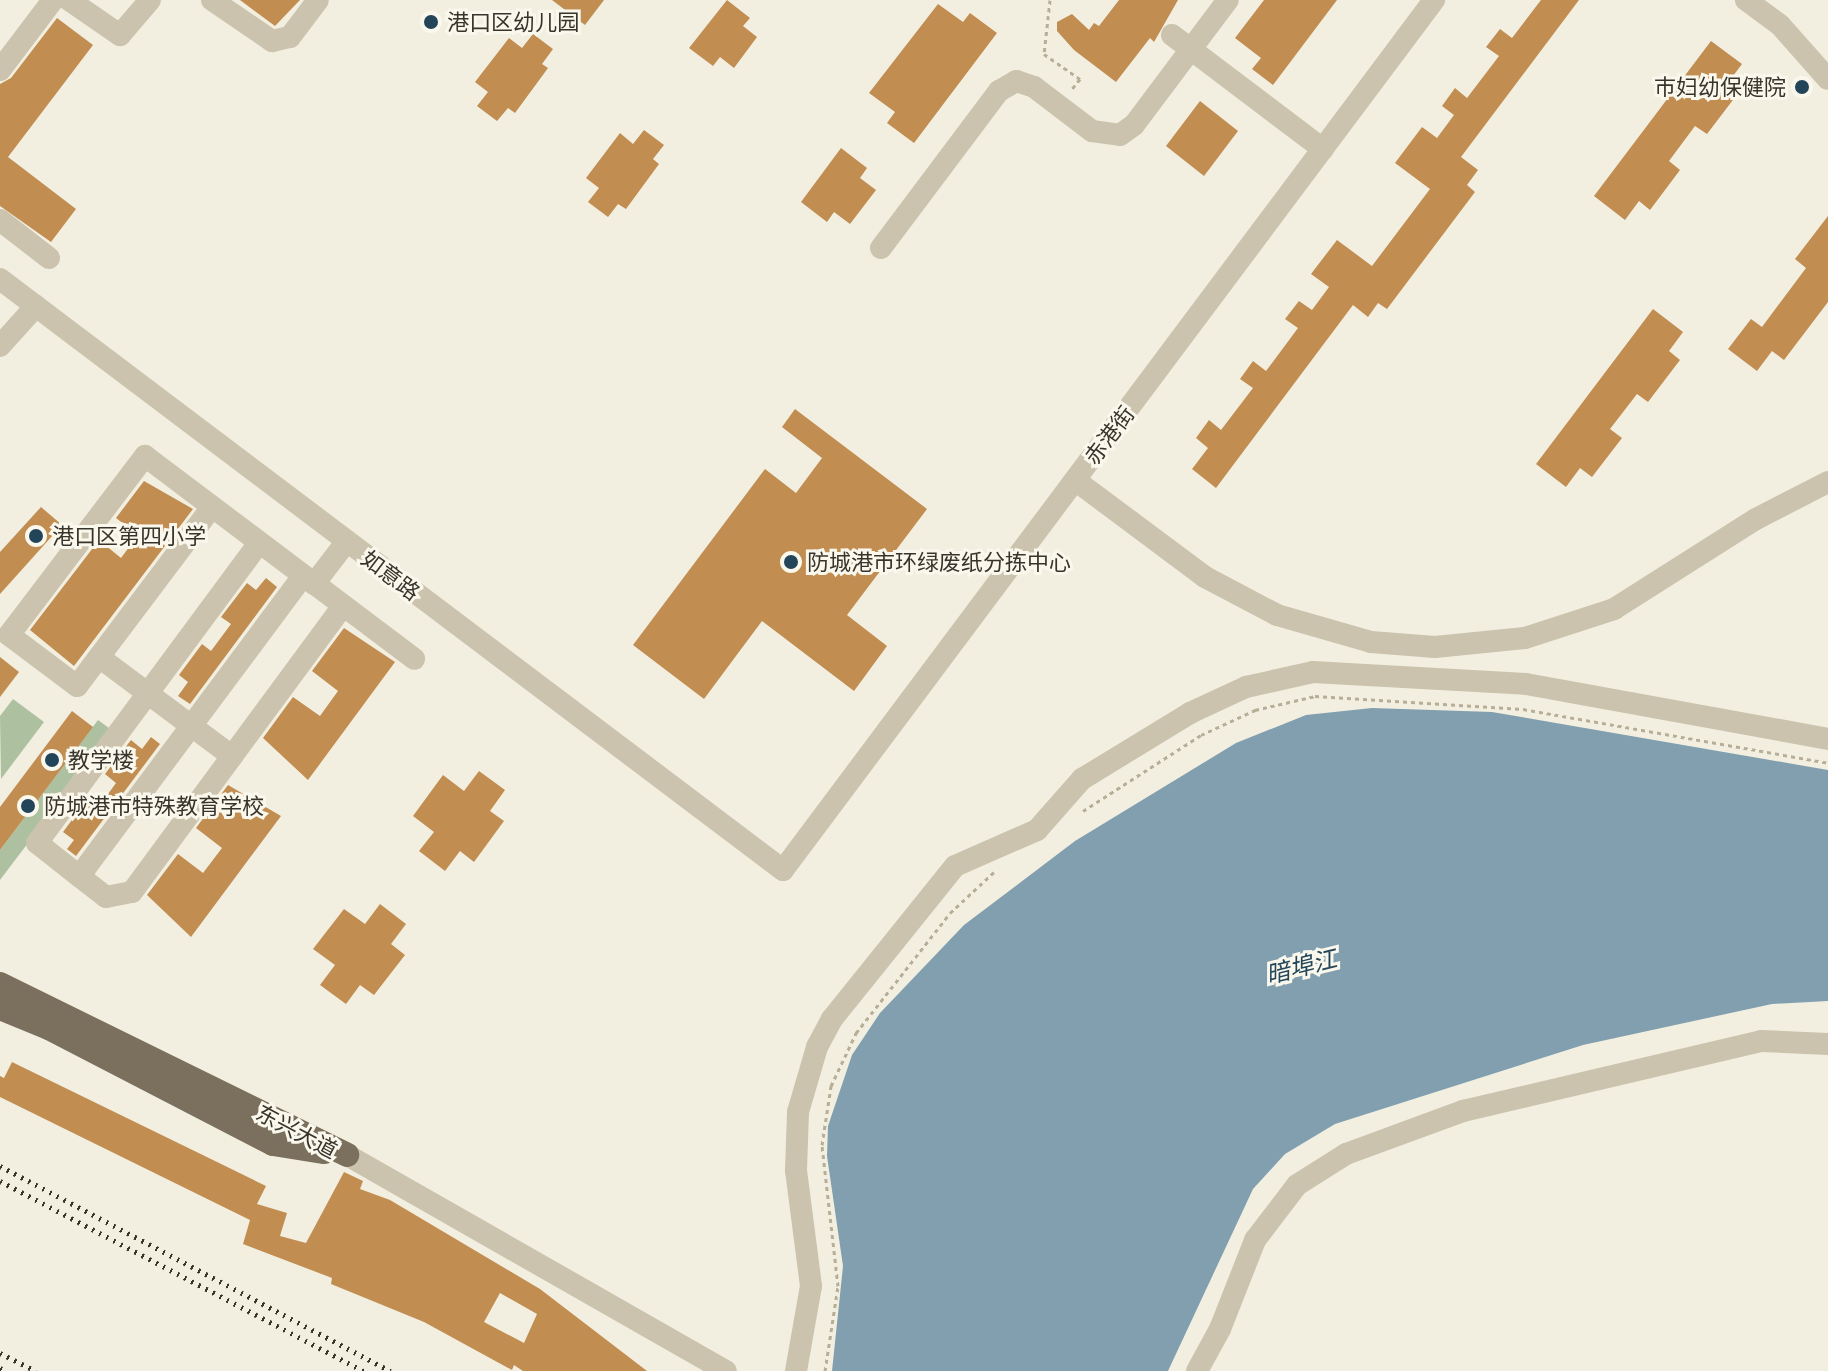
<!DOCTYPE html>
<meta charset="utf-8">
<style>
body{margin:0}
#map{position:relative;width:1828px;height:1371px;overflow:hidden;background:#f2efe1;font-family:"Golos Text","Noto Sans SC",sans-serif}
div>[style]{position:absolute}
.green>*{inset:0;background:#adc1a1}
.water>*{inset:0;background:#819faf}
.building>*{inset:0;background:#c18d51}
.path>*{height:3px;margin-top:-1.5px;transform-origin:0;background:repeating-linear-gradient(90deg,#b6ae97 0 4px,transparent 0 8px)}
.minor>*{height:22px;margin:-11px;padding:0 11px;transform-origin:11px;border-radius:11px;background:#cbc3ad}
.major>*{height:24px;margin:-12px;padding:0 12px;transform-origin:12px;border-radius:12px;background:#7a705d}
.rail>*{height:5px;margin-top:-2.5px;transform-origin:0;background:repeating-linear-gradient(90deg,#39342b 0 2px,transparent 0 8px)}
.dots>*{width:22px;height:22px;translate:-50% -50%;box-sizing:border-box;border:4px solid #faf8ed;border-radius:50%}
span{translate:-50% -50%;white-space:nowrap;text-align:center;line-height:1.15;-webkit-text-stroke:6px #faf8ed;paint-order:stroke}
.poi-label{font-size:22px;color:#39342b}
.left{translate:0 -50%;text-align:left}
.right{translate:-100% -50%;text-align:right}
.street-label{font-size:22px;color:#39342b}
.water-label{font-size:24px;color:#224559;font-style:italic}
</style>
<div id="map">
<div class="green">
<i style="clip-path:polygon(13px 699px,44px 722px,1px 779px,0 716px)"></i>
<i style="clip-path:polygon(98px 720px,113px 731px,0 880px,0 850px)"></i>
</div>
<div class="water">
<i style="clip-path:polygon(1372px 708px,1492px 712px,1828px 770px,1828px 1001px,1772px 1004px,1583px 1045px,1335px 1124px,1285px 1154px,1253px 1189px,1168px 1371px,832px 1371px,843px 1266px,827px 1156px,828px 1126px,852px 1055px,880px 1013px,964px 925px,1075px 841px,1236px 743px,1306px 715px)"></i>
</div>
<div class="building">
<i style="clip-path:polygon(240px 0,300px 0,275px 26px)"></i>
<i style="clip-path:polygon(552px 0,604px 0,585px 25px)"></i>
<i style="clip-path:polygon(727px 0,750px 18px,743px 26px,757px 37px,734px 68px,720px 57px,713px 66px,689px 48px)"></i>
<i style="clip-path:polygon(1119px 0,1178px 0,1154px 42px,1150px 38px,1116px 82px,1074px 50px,1057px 31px,1057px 22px,1072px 14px,1089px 30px,1094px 23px,1099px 26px)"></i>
<i style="clip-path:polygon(1264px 0,1337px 0,1273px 85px,1252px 69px,1261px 58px,1235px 38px)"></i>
<i style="clip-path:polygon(1541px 0,1579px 0,1461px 157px,1478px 170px,1467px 185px,1475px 192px,1387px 309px,1378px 303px,1368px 317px,1353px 305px,1216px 488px,1192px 469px,1208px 448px,1196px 438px,1209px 420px,1221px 430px,1253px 388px,1240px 379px,1253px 361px,1266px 371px,1298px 328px,1285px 319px,1299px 301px,1312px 310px,1329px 287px,1311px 274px,1337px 240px,1372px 266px,1430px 189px,1395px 163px,1422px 127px,1437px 138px,1454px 115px,1442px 106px,1455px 88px,1467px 98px,1499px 56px,1486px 47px,1500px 29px,1512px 38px)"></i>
<i style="clip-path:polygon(938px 4px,963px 22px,970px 13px,997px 33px,914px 143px,887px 123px,895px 112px,869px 93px)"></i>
<i style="clip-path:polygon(57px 18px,93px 45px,8px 157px,76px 209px,51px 242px,0 206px,0 84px,11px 78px)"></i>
<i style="clip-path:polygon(533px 34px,553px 49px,542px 64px,548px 68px,515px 113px,508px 108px,497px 121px,477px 106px,488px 92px,475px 82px,509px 38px,522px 48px)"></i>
<i style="clip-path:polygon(1711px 41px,1742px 64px,1727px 84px,1739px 92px,1707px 134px,1695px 126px,1669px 161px,1680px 170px,1650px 210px,1639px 201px,1625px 220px,1594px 196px)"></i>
<i style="clip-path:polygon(1200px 101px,1238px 131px,1204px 176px,1166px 146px)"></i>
<i style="clip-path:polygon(644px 130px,664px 145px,653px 159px,659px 164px,626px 209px,618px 204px,608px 217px,588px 202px,599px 188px,586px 178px,620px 133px,633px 144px)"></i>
<i style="clip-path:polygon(841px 148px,867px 168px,860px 178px,876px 190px,850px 224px,834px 212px,827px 222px,801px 202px)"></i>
<i style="clip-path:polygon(1828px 216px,1828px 302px,1784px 360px,1772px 351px,1757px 371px,1728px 349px,1751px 319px,1762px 327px,1806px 268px,1795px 259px)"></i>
<i style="clip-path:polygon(1653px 309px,1683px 332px,1669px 351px,1680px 360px,1648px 402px,1637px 394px,1610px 429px,1622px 438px,1592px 477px,1580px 468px,1566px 487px,1536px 464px)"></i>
<i style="clip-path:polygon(795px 409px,927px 509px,847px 615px,887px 646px,854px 691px,762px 621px,704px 699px,633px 645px,765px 469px,796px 493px,822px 458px,782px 427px)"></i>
<i style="clip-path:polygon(144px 481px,193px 509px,74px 666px,30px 630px,99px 540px,121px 558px,138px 535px,116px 518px)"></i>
<i style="clip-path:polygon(41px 507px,62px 525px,0 594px,0 552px)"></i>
<i style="clip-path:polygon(266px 578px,277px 587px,190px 704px,178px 696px,188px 682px,179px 675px,202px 644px,211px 651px,231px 624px,221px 617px,247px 583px,256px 590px)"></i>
<i style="clip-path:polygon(344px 628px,395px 662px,308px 780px,263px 738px,293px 697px,320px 716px,338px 691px,312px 671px)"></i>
<i style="clip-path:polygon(0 657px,19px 672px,0 697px)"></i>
<i style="clip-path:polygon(72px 711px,93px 727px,0 850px,0 807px)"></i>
<i style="clip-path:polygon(151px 737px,160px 744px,76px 856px,67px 849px,74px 840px,63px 832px,86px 801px,97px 809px,116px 783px,105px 774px,131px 740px,142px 749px)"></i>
<i style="clip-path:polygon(479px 771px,505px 790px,490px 811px,504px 821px,474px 862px,460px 851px,445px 871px,419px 851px,434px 832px,413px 816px,443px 775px,464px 791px)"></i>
<i style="clip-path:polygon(228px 785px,281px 816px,191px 937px,147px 895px,178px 854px,203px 873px,222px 848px,196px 828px)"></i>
<i style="clip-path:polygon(380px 904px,406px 924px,391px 944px,405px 955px,374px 995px,360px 985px,346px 1004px,320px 985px,335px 965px,313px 949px,344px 909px,365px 924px)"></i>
<i style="clip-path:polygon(evenodd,12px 1062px,266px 1186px,257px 1204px,287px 1213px,280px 1236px,306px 1243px,344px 1172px,363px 1181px,360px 1189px,390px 1200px,540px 1289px,647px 1371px,523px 1371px,514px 1365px,512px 1370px,424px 1322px,331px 1284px,332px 1278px,243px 1244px,250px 1220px,0 1097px,0 1076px,4px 1078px,12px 1062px,500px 1293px,537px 1314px,524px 1343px,484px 1322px,500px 1293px)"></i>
</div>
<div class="path">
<i style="left:1050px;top:0;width:54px;rotate:96.3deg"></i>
<i style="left:1044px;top:54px;width:44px;rotate:34.8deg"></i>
<i style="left:1080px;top:79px;width:14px;rotate:129deg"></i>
<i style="left:1083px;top:811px;width:140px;rotate:-32.8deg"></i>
<i style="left:1201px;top:735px;width:60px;rotate:-24.8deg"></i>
<i style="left:1255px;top:710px;width:62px;rotate:-13.1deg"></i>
<i style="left:1315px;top:696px;width:208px;rotate:3.6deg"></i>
<i style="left:1523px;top:709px;width:310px;rotate:10deg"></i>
<i style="left:825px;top:1371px;width:86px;rotate:-81.3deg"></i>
<i style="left:838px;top:1286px;width:142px;rotate:-96.5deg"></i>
<i style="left:822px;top:1145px;width:60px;rotate:-81.3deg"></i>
<i style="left:831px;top:1086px;width:59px;rotate:-64.7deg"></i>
<i style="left:856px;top:1033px;width:152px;rotate:-51.9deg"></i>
<i style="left:950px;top:913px;width:60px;rotate:-43deg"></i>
</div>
<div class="minor">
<i style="left:69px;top:0;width:62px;rotate:34.5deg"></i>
<i style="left:120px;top:35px;width:46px;rotate:-49.4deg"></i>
<i style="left:212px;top:0;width:73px;rotate:34.3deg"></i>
<i style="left:272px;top:41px;width:18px;rotate:-13deg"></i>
<i style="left:290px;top:37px;width:46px;rotate:-52.9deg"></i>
<i style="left:1746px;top:0;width:42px;rotate:36.3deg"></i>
<i style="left:1780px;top:25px;width:72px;rotate:48.4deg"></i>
<i style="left:1172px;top:35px;width:189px;rotate:37.1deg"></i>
<i style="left:0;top:70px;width:88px;rotate:-52.9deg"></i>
<i style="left:0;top:220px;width:62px;rotate:37.8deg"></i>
<i style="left:881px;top:248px;width:196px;rotate:-53.1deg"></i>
<i style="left:999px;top:91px;width:20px;rotate:-30deg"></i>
<i style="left:1016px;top:81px;width:19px;rotate:18deg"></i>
<i style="left:1034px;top:87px;width:73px;rotate:37.2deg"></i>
<i style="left:1092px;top:131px;width:28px;rotate:8deg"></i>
<i style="left:1120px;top:135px;width:17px;rotate:-36deg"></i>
<i style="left:1134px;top:125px;width:156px;rotate:-53.1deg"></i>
<i style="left:0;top:279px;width:981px;rotate:37.05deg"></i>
<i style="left:783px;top:870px;width:1087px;rotate:-53.19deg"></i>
<i style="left:0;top:346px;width:54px;rotate:-48deg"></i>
<i style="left:1075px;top:480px;width:162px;rotate:36.7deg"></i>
<i style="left:1205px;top:577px;width:81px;rotate:27.8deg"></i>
<i style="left:1277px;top:615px;width:98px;rotate:16deg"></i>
<i style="left:1371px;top:642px;width:64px;rotate:4.5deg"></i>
<i style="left:1435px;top:647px;width:90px;rotate:-5.7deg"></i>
<i style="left:1525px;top:638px;width:94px;rotate:-18deg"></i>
<i style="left:1614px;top:609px;width:168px;rotate:-32.4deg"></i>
<i style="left:1756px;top:519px;width:81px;rotate:-27.2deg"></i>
<i style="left:212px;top:507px;width:224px;rotate:127deg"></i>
<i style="left:77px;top:686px;width:85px;rotate:-143.1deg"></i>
<i style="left:9px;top:635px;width:225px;rotate:-52.8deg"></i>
<i style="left:145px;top:456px;width:337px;rotate:37deg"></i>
<i style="left:303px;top:576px;width:374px;rotate:126.7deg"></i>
<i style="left:79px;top:876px;width:34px;rotate:38deg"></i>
<i style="left:106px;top:897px;width:26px;rotate:-11deg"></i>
<i style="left:132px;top:892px;width:355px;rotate:-53.6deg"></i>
<i style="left:314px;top:584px;width:54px;rotate:-52.5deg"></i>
<i style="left:99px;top:657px;width:166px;rotate:36.7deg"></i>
<i style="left:79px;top:876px;width:53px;rotate:-141.8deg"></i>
<i style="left:37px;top:843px;width:373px;rotate:-53.5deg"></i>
<i style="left:347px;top:1155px;width:436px;rotate:29.7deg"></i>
<i style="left:796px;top:1371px;width:86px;rotate:-80deg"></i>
<i style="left:811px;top:1286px;width:117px;rotate:-97.4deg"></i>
<i style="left:796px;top:1170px;width:58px;rotate:-88deg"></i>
<i style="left:798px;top:1112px;width:68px;rotate:-73.7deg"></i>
<i style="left:817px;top:1047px;width:32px;rotate:-62deg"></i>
<i style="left:832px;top:1019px;width:196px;rotate:-51.2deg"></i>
<i style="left:955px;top:866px;width:90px;rotate:-23.7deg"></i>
<i style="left:1037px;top:830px;width:68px;rotate:-48.6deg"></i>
<i style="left:1082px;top:779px;width:127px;rotate:-31.4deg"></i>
<i style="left:1190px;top:713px;width:62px;rotate:-24.9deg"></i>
<i style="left:1246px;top:687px;width:69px;rotate:-12.6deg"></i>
<i style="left:1313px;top:672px;width:213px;rotate:3.2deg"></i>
<i style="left:1526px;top:684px;width:307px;rotate:10.3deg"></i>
<i style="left:1197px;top:1371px;width:48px;rotate:-61.3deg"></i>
<i style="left:1220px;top:1329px;width:96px;rotate:-68.5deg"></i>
<i style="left:1255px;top:1240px;width:69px;rotate:-52.6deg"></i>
<i style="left:1297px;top:1185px;width:58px;rotate:-32.3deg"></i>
<i style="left:1346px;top:1154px;width:125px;rotate:-20.2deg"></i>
<i style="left:1463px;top:1111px;width:306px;rotate:-13.2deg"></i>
<i style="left:1761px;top:1041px;width:67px;rotate:2.6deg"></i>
</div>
<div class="major">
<i style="left:0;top:984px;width:387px;rotate:26.2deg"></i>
<i style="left:0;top:1008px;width:53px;rotate:22.2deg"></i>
<i style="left:49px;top:1028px;width:252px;rotate:27.4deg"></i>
<i style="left:273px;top:1144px;width:52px;rotate:8.9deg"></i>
</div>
<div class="rail">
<i style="left:0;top:1166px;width:441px;rotate:27.7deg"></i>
<i style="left:0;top:1181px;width:411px;rotate:27.6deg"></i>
<i style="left:0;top:1353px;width:40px;rotate:26.6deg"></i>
<i style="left:0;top:1368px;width:6px;rotate:31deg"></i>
</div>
<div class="dots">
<i style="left:431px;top:22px;background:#224559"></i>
<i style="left:1802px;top:87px;background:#224559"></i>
<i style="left:36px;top:536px;background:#224559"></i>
<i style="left:791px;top:562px;background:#224559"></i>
<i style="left:52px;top:760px;background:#224559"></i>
<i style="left:28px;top:806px;background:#224559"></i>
</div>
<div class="poi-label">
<span class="left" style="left:447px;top:22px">港口区幼儿园</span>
<span class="right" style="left:1786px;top:87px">巿妇幼保健院</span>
<span class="left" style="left:52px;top:536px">港口区第四小学</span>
<span class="left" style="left:807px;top:562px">防城港市环绿废纸分拣中心</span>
<span class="left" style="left:68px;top:760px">教学楼</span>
<span class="left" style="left:44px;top:806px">防城港市特殊教育学校</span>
</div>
<div class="street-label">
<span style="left:1109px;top:435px;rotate:-53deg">赤港街</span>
<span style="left:391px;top:575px;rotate:37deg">如意路</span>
<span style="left:297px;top:1131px;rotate:28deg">东兴大道</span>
</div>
<div class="water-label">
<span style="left:1301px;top:966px;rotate:-14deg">暗埠江</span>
</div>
</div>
